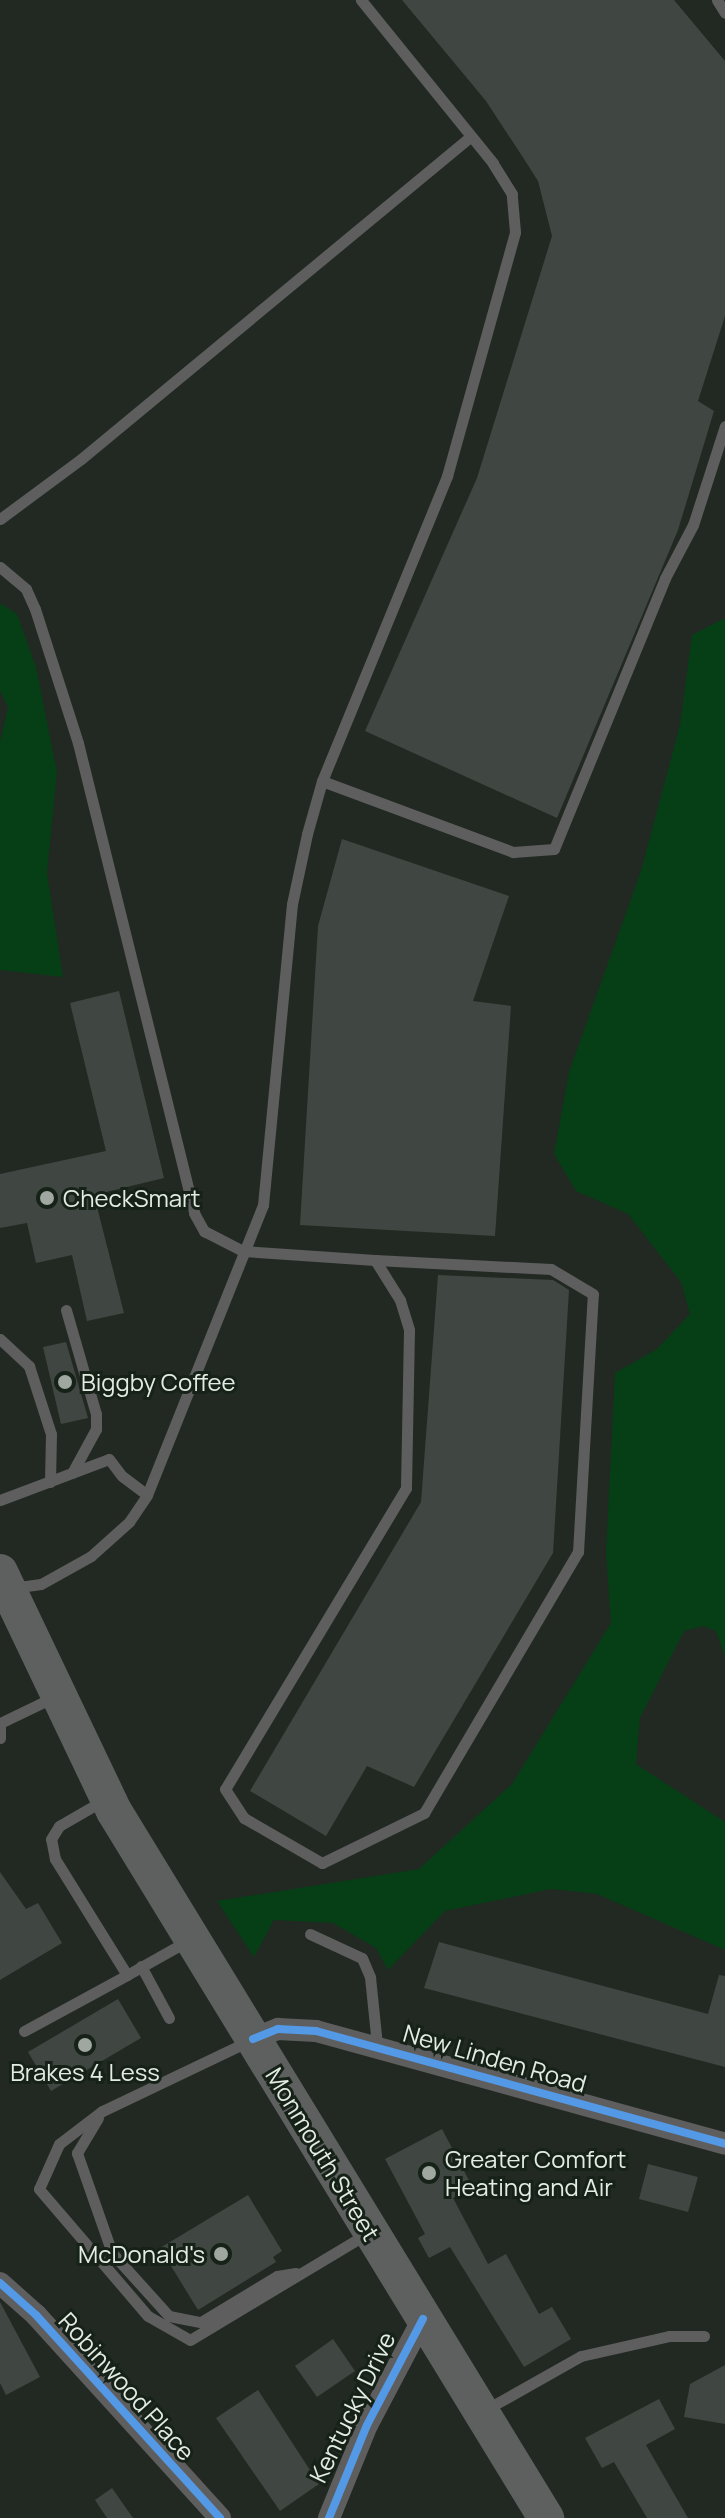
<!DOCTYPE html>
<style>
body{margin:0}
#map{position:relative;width:725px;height:2518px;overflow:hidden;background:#222923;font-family:Manrope,sans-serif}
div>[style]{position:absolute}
.green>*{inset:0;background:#063e16}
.building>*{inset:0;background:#404641}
.lane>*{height:11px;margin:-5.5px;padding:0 5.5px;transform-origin:5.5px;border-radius:5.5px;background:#5e5e5f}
.street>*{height:22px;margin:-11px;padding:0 11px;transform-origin:11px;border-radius:11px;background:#5e5e5f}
.primary>*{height:36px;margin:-18px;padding:0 18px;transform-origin:18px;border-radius:18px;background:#5e5f5f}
.cycleway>*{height:8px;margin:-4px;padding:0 4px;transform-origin:4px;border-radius:4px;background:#5399e6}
.dots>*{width:22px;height:22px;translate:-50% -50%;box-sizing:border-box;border:4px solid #162217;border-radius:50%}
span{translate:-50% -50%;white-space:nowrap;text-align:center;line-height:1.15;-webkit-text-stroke:6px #162217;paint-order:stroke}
.poi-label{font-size:24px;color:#e3ebe3}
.left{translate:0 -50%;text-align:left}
.right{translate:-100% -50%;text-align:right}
.street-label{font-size:24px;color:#e3ebe3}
</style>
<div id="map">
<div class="green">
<i style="clip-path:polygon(0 603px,17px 614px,36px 667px,57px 772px,47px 873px,63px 977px,0 970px,0 742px,8px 707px,0 691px)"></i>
<i style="clip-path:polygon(725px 618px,725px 1657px,716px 1631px,703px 1626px,684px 1631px,640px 1718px,636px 1764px,725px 1822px,725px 1950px,597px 1894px,551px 1889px,445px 1911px,388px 1970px,376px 1948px,333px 1923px,274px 1920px,254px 1957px,217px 1901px,419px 1869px,512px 1784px,611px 1623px,606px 1553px,615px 1373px,657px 1349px,690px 1314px,681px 1282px,628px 1214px,576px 1191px,554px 1154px,569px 1072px,641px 871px,680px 725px,692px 635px)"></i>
</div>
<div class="building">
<i style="clip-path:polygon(402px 0,674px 0,725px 61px,725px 316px,698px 401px,714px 411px,678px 530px,557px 818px,365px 731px,477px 478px,552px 236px,538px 181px,524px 159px,486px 101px)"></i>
<i style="clip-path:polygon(342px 839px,509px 896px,473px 1001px,511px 1006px,495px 1236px,300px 1225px,318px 926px)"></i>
<i style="clip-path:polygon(119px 991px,164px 1178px,94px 1195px,124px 1313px,87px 1321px,72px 1255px,36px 1263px,27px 1223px,0 1228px,0 1174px,106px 1151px,70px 1003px)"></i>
<i style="clip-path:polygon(438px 1275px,553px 1280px,569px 1290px,553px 1553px,414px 1787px,367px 1766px,326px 1836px,250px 1791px,421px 1502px)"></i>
<i style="clip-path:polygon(66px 1342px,88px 1418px,61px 1424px,43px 1347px)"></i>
<i style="clip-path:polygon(0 1872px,26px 1909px,38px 1903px,62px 1943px,0 1980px)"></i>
<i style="clip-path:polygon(439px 1942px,708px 2014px,719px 1975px,725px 1976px,725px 2067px,424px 1988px)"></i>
<i style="clip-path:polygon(118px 1999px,141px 2038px,51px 2091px,28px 2052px)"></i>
<i style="clip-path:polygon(442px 2129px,473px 2188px,453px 2198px,488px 2264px,506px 2254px,539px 2314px,552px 2307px,571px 2339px,524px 2367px,450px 2247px,429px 2258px,418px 2238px,425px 2234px,385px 2159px)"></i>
<i style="clip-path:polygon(648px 2164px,698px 2177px,688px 2212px,639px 2199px)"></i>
<i style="clip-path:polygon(248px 2195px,282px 2251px,273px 2257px,276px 2262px,198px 2310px,160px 2248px)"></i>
<i style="clip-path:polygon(0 2302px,40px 2377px,6px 2395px,0 2383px)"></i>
<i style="clip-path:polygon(333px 2339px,355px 2371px,317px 2397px,295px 2366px)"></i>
<i style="clip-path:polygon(725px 2365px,725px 2424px,684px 2417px,690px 2384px)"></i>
<i style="clip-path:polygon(258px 2390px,319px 2484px,280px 2511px,216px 2418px)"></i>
<i style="clip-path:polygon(659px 2399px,675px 2429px,646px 2445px,688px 2518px,647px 2518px,614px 2462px,602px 2468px,585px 2438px)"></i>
<i style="clip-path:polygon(112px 2488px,133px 2518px,107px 2518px,95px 2500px)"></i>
</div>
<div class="lane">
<i style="left:717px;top:0;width:15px;rotate:58deg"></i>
<i style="left:0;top:519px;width:101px;rotate:-36.5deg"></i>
<i style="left:81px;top:459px;width:505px;rotate:-39.62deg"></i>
<i style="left:0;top:567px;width:34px;rotate:40deg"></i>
<i style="left:26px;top:589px;width:22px;rotate:66deg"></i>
<i style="left:35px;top:609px;width:141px;rotate:72.2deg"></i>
<i style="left:78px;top:743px;width:484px;rotate:76.1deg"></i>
<i style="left:194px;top:1213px;width:21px;rotate:61deg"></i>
<i style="left:204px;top:1231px;width:44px;rotate:27.1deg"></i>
<i style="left:243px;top:1251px;width:132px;rotate:3.9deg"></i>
<i style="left:375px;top:1260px;width:47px;rotate:58deg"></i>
<i style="left:400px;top:1300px;width:31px;rotate:73deg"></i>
<i style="left:409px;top:1330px;width:158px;rotate:91.1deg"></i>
<i style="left:406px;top:1488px;width:351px;rotate:121deg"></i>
<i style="left:225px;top:1789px;width:35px;rotate:57deg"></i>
<i style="left:244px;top:1818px;width:90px;rotate:30deg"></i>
<i style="left:322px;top:1863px;width:114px;rotate:-26.1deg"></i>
<i style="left:424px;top:1813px;width:303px;rotate:-59.5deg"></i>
<i style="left:578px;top:1552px;width:258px;rotate:-86.7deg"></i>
<i style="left:593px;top:1294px;width:49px;rotate:-149.2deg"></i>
<i style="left:551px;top:1269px;width:176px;rotate:-177.1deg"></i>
<i style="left:322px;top:781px;width:204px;rotate:20.4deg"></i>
<i style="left:513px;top:852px;width:41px;rotate:-4.2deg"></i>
<i style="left:554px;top:849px;width:293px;rotate:-67.7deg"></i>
<i style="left:665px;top:578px;width:60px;rotate:-62.2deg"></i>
<i style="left:693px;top:525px;width:104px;rotate:-72.1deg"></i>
<i style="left:66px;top:1310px;width:108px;rotate:73.9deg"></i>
<i style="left:96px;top:1414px;width:15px;rotate:90deg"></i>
<i style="left:96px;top:1429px;width:50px;rotate:118.6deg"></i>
<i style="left:0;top:1339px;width:40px;rotate:43deg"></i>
<i style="left:29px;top:1366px;width:71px;rotate:72.1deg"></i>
<i style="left:51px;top:1434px;width:48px;rotate:91.2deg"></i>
<i style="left:0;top:1500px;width:116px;rotate:-20.6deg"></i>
<i style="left:109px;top:1459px;width:21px;rotate:53deg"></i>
<i style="left:122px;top:1476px;width:31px;rotate:37deg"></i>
<i style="left:12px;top:1588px;width:29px;rotate:-8deg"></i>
<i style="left:41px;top:1584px;width:57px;rotate:-29.2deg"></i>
<i style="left:91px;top:1556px;width:51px;rotate:-41.8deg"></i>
<i style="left:129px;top:1522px;width:32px;rotate:-56deg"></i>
<i style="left:147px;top:1495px;width:312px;rotate:-68.2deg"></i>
<i style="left:263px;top:1205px;width:302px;rotate:-84.5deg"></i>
<i style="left:292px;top:904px;width:72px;rotate:-77.9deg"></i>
<i style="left:307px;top:834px;width:55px;rotate:-74.2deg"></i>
<i style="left:322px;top:781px;width:330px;rotate:-67.7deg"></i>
<i style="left:447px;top:476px;width:253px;rotate:-74.4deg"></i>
<i style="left:515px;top:232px;width:38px;rotate:-95deg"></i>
<i style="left:512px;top:194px;width:36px;rotate:-122deg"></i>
<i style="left:493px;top:163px;width:210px;rotate:-129deg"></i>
<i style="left:0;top:1723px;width:60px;rotate:-25.7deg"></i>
<i style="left:0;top:1724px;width:14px;rotate:90deg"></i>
<i style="left:310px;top:1934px;width:57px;rotate:24.8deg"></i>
<i style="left:362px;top:1958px;width:21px;rotate:67deg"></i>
<i style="left:370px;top:1977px;width:68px;rotate:84.1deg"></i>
<i style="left:141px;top:1966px;width:59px;rotate:61.7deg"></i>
<i style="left:127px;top:1975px;width:71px;rotate:-29.4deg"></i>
<i style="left:24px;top:2031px;width:117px;rotate:-28.5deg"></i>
<i style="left:127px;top:1975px;width:137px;rotate:-121.8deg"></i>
<i style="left:55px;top:1859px;width:20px;rotate:-101deg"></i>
<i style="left:51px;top:1839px;width:15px;rotate:-58deg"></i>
<i style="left:59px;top:1826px;width:52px;rotate:-30deg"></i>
<i style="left:249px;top:2041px;width:163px;rotate:154.5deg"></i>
<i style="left:102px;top:2111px;width:54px;rotate:142.5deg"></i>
<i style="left:59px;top:2144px;width:49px;rotate:114deg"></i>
<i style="left:39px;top:2189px;width:167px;rotate:49.4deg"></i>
<i style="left:148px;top:2316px;width:48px;rotate:29.7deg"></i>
<i style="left:190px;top:2340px;width:204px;rotate:-31deg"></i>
<i style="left:98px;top:2118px;width:41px;rotate:121deg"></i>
<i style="left:77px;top:2153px;width:106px;rotate:70.7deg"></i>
<i style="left:112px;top:2253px;width:85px;rotate:47.9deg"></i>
<i style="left:169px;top:2316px;width:33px;rotate:11deg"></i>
<i style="left:201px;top:2322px;width:89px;rotate:-31.2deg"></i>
<i style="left:277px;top:2276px;width:19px;rotate:-9deg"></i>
<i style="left:485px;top:2410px;width:110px;rotate:-29.4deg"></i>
<i style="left:581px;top:2356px;width:90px;rotate:-12.8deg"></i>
<i style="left:669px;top:2336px;width:35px"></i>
</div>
<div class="street">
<i style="left:253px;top:2039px;width:27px;rotate:-22deg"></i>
<i style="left:278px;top:2029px;width:38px;rotate:3deg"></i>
<i style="left:316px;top:2031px;width:424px;rotate:15.4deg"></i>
<i style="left:0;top:2283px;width:48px;rotate:41.6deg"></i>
<i style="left:36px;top:2315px;width:274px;rotate:47.8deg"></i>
<i style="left:329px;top:2518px;width:100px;rotate:-67.8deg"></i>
<i style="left:367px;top:2425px;width:120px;rotate:-62.2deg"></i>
</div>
<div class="primary">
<i style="left:0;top:1572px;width:265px;rotate:64.5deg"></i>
<i style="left:114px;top:1811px;width:829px;rotate:58.57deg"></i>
</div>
<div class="cycleway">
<i style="left:253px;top:2039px;width:27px;rotate:-22deg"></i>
<i style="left:278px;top:2029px;width:38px;rotate:3deg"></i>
<i style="left:316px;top:2031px;width:424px;rotate:15.4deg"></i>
<i style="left:0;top:2283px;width:48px;rotate:41.6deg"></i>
<i style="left:36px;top:2315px;width:274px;rotate:47.8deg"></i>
<i style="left:329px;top:2518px;width:100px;rotate:-67.8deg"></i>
<i style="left:367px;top:2425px;width:120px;rotate:-62.2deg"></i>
</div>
<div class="dots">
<i style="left:47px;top:1198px;background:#9fa7a0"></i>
<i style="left:65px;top:1382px;background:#9fa7a0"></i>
<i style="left:85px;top:2045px;background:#9fa7a0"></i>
<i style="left:429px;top:2173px;background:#9fa7a0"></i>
<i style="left:221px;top:2254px;background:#9fa7a0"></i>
</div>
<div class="poi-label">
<span class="left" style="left:63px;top:1198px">CheckSmart</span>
<span class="left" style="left:81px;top:1382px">Biggby Coffee</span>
<span style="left:85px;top:2072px">Brakes 4 Less</span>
<span class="left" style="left:445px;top:2173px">Greater Comfort<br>Heating and Air</span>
<span class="right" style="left:205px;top:2254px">McDonald's</span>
</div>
<div class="street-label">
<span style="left:495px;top:2058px;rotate:16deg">New Linden Road</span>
<span style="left:323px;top:2154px;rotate:59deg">Monmouth Street</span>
<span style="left:127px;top:2386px;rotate:48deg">Robinwood Place</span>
<span style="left:352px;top:2407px;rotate:-64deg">Kentucky Drive</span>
</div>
</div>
